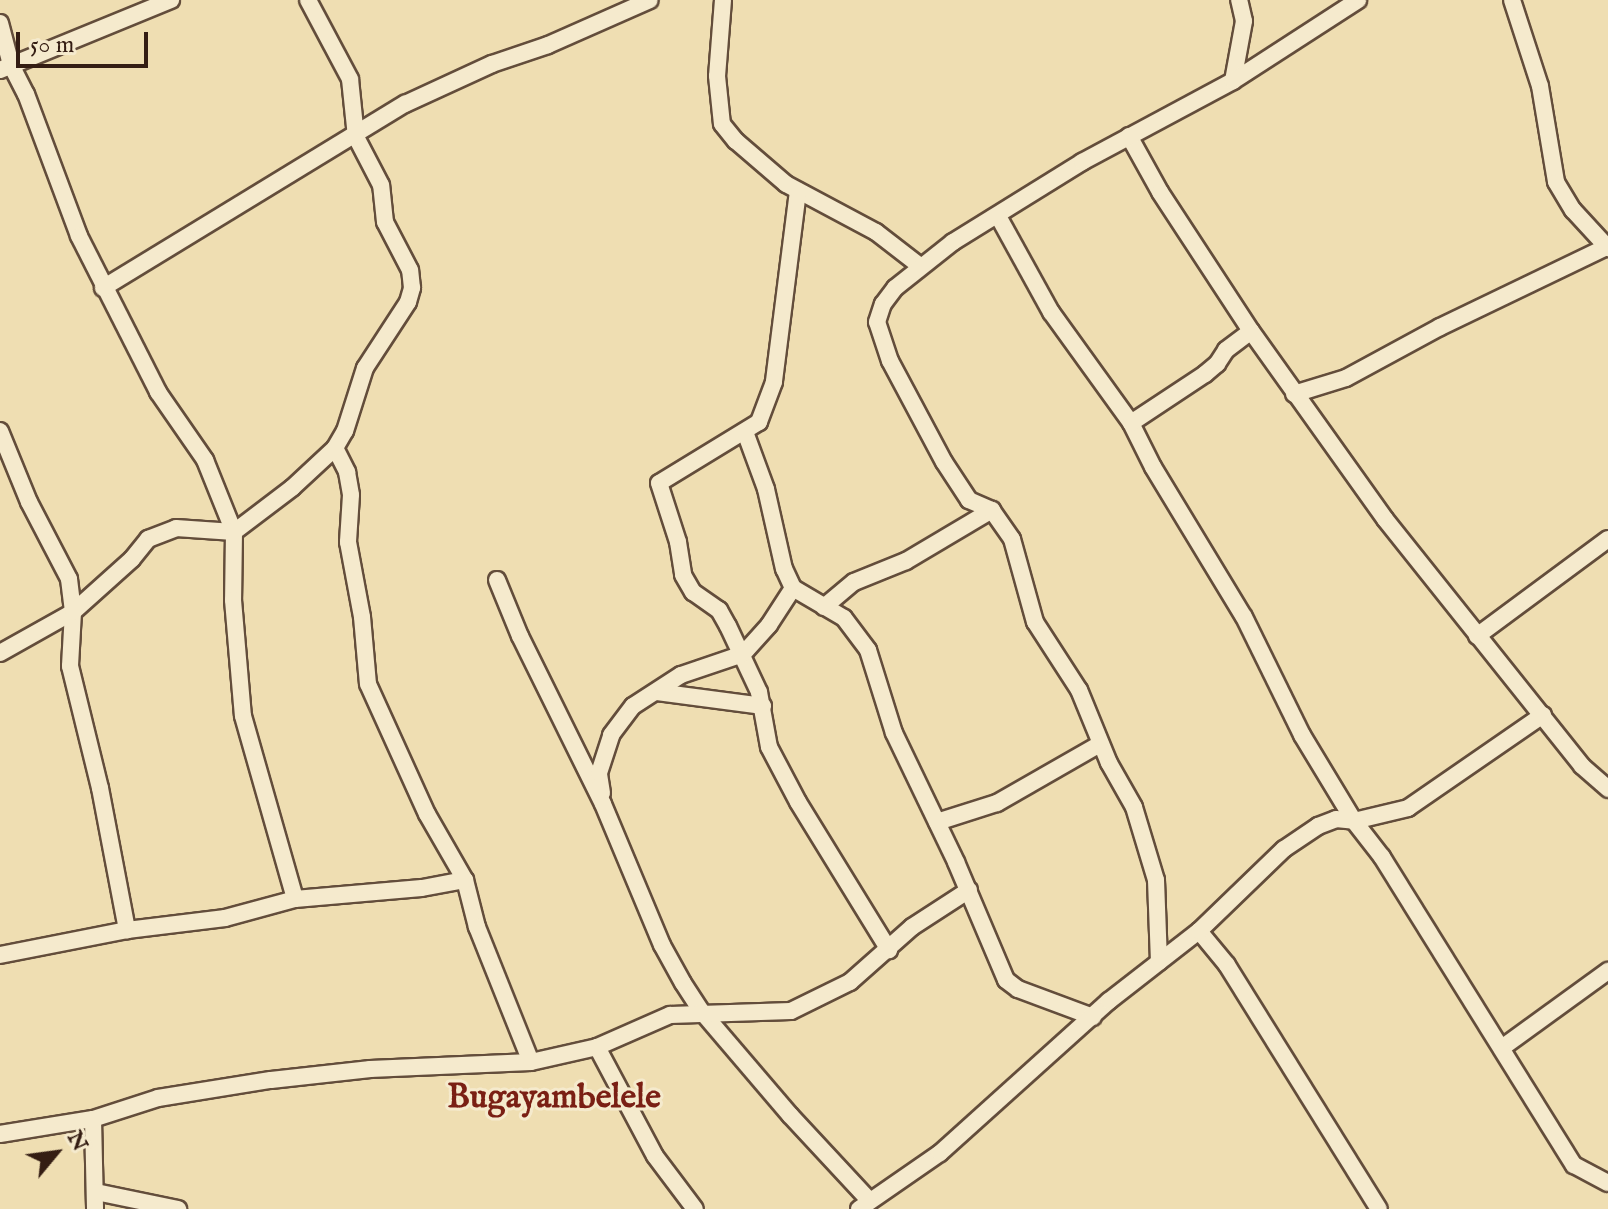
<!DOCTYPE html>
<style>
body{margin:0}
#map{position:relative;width:1608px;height:1209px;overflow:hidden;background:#efdeb2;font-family:"IM FELL English",serif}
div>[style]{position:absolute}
.roads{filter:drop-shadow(2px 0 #634d3b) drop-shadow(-2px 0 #634d3b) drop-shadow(0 2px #634d3b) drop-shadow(0 -2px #634d3b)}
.minor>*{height:16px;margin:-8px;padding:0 8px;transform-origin:8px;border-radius:8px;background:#f5eacd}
span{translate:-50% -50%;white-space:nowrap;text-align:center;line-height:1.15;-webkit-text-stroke:6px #f5eacd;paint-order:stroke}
.quarter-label{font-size:34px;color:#7a1f14;font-weight:700}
.north{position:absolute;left:16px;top:1113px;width:80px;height:80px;-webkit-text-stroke:6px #f5eacd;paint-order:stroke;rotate:61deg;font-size:22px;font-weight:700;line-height:32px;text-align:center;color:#341d13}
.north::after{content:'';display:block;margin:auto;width:28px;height:36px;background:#341d13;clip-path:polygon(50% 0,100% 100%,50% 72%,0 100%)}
.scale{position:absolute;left:16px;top:32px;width:132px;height:36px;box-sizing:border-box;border:4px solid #341d13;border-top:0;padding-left:10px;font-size:24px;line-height:28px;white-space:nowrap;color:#341d13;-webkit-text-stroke:6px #f5eacd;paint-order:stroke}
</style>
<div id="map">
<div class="roads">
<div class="minor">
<i style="left:723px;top:0;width:76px;rotate:94.5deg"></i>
<i style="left:717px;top:76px;width:48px;rotate:84.1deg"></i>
<i style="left:722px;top:124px;width:22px;rotate:51deg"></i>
<i style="left:736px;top:141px;width:66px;rotate:40.7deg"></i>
<i style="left:786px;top:184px;width:102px;rotate:28.1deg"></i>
<i style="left:876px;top:232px;width:56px;rotate:37.7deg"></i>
<i style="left:1512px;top:0;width:90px;rotate:72deg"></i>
<i style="left:1540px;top:86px;width:97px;rotate:80.5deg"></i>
<i style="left:1556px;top:182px;width:33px;rotate:59deg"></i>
<i style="left:1573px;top:210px;width:52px;rotate:47.4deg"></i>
<i style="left:0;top:23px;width:43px;rotate:75.3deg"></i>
<i style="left:11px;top:65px;width:33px;rotate:63deg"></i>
<i style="left:26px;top:94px;width:152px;rotate:69.5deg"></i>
<i style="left:79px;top:236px;width:175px;rotate:63.1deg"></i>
<i style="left:158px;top:392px;width:83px;rotate:55.3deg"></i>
<i style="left:205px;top:460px;width:78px;rotate:68.1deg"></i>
<i style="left:234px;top:532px;width:68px;rotate:90.8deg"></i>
<i style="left:233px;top:600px;width:116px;rotate:85.1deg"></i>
<i style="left:243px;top:716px;width:190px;rotate:74.1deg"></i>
<i style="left:0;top:70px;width:185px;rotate:-22.3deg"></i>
<i style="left:1233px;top:81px;width:61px;rotate:-79.6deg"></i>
<i style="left:1244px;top:21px;width:22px;rotate:-103deg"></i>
<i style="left:1129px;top:136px;width:64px;rotate:61deg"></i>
<i style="left:1160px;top:192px;width:166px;rotate:56.8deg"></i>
<i style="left:1251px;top:331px;width:231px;rotate:54.5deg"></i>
<i style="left:1385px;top:519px;width:316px;rotate:51.4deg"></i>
<i style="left:1582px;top:766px;width:35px;rotate:41deg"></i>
<i style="left:798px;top:191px;width:193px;rotate:97.2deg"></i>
<i style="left:774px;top:382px;width:43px;rotate:110.6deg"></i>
<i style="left:759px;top:422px;width:117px;rotate:148.6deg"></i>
<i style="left:659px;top:483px;width:62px;rotate:72.1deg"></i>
<i style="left:678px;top:542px;width:33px;rotate:81deg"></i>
<i style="left:683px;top:575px;width:20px;rotate:60deg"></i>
<i style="left:693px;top:592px;width:32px;rotate:35deg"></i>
<i style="left:719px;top:610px;width:18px;rotate:61deg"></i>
<i style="left:728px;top:626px;width:73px;rotate:64.8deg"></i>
<i style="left:759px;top:692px;width:56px;rotate:79.7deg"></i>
<i style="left:769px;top:747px;width:62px;rotate:62.2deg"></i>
<i style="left:798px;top:802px;width:174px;rotate:58.4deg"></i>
<i style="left:998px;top:216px;width:110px;rotate:61.1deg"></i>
<i style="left:1051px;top:312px;width:137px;rotate:54.2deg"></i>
<i style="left:1131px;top:423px;width:49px;rotate:63.4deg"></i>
<i style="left:1153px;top:467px;width:175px;rotate:58.8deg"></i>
<i style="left:1244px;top:617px;width:131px;rotate:63.8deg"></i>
<i style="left:1302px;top:735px;width:100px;rotate:58.8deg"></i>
<i style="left:1354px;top:821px;width:56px;rotate:-13.5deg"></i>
<i style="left:1408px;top:808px;width:164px;rotate:-34.6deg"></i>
<i style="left:103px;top:288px;width:354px;rotate:-31.4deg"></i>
<i style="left:405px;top:104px;width:96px;rotate:-24.7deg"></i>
<i style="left:492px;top:64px;width:59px;rotate:-18.7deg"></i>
<i style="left:548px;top:45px;width:111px;rotate:-23.8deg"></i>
<i style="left:1294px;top:394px;width:54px;rotate:-17.1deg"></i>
<i style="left:1346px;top:378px;width:107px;rotate:-28.5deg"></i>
<i style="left:1440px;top:327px;width:187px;rotate:-25.7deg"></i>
<i style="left:1131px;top:423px;width:89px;rotate:-33.5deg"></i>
<i style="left:1205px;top:374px;width:16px;rotate:-40deg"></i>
<i style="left:1217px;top:364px;width:17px;rotate:-57deg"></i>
<i style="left:1226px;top:350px;width:31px;rotate:-37deg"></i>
<i style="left:0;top:431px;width:77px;rotate:67.8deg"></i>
<i style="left:29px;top:502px;width:87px;rotate:62.5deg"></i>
<i style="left:69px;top:579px;width:33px;rotate:83deg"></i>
<i style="left:73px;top:612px;width:54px;rotate:93.2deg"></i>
<i style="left:70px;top:666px;width:126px;rotate:76.2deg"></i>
<i style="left:100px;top:788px;width:145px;rotate:79.2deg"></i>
<i style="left:335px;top:448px;width:27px;rotate:63deg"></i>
<i style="left:347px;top:472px;width:23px;rotate:80deg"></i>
<i style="left:351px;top:495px;width:47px;rotate:93.7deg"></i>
<i style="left:348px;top:542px;width:76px;rotate:79.4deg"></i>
<i style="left:362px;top:617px;width:67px;rotate:84.9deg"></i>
<i style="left:368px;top:684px;width:143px;rotate:65.6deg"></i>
<i style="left:427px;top:814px;width:76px;rotate:60.1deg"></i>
<i style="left:465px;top:880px;width:49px;rotate:75.7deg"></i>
<i style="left:477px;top:927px;width:145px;rotate:68.2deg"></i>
<i style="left:497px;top:580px;width:61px;rotate:67.7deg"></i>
<i style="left:520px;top:636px;width:187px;rotate:63.7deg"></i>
<i style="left:603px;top:804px;width:153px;rotate:67.3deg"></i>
<i style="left:662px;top:945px;width:43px;rotate:61.1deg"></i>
<i style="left:683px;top:983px;width:35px;rotate:57deg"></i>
<i style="left:702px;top:1012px;width:135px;rotate:49.5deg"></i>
<i style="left:790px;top:1115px;width:117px;rotate:47.1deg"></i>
<i style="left:793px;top:588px;width:59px;rotate:30.5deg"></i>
<i style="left:844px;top:618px;width:40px;rotate:53deg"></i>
<i style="left:868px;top:650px;width:87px;rotate:72.6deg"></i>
<i style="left:894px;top:733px;width:143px;rotate:64.3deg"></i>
<i style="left:956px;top:862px;width:128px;rotate:67deg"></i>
<i style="left:1006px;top:980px;width:15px;rotate:37deg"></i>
<i style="left:1018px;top:989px;width:80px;rotate:20.5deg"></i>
<i style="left:824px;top:607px;width:39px;rotate:-40deg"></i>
<i style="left:854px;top:582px;width:56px;rotate:-22deg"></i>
<i style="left:906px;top:561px;width:100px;rotate:-30.7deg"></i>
<i style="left:1477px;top:636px;width:163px;rotate:-36.5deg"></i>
<i style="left:0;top:653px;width:84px;rotate:-29.3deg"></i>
<i style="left:73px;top:612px;width:79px;rotate:-41.9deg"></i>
<i style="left:132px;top:559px;width:26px;rotate:-51deg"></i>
<i style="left:148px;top:539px;width:30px;rotate:-21deg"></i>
<i style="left:176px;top:528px;width:58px;rotate:3.9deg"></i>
<i style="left:234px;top:532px;width:73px;rotate:-37.2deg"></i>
<i style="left:292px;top:488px;width:59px;rotate:-42.9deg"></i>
<i style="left:335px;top:448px;width:20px;rotate:-60deg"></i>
<i style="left:345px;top:431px;width:66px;rotate:-72.4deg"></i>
<i style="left:365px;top:368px;width:79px;rotate:-56.9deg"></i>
<i style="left:408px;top:302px;width:15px;rotate:-74deg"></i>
<i style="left:412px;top:288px;width:18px;rotate:-96deg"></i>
<i style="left:410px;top:270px;width:54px;rotate:-117.5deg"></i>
<i style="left:385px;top:222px;width:37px;rotate:-96deg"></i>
<i style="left:381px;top:185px;width:54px;rotate:-117.5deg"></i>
<i style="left:356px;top:137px;width:58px;rotate:-95.9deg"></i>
<i style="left:350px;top:79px;width:89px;rotate:-118deg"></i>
<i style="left:657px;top:692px;width:107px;rotate:7.5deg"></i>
<i style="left:602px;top:793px;width:20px;rotate:-99deg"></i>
<i style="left:599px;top:773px;width:40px;rotate:-72deg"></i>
<i style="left:611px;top:735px;width:36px;rotate:-53deg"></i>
<i style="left:633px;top:706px;width:57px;rotate:-32.9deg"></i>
<i style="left:681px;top:675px;width:65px;rotate:-18.7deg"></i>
<i style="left:743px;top:654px;width:39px;rotate:-48deg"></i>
<i style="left:769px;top:625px;width:44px;rotate:-57deg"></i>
<i style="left:793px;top:588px;width:21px;rotate:-115deg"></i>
<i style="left:784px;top:569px;width:82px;rotate:-102.7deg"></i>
<i style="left:766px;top:489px;width:61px;rotate:-110.2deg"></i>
<i style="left:937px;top:822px;width:63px;rotate:-17.6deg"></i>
<i style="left:997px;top:803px;width:119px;rotate:-29.8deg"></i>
<i style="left:1199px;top:931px;width:44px;rotate:50.5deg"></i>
<i style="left:1227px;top:965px;width:287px;rotate:58.1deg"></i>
<i style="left:0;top:955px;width:129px;rotate:-11.1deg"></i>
<i style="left:127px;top:930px;width:99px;rotate:-7deg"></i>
<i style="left:225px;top:918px;width:73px;rotate:-15.2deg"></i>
<i style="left:295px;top:899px;width:127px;rotate:-5deg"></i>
<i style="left:422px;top:888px;width:44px;rotate:-10.5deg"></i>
<i style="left:1159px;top:962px;width:82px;rotate:-92.1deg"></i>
<i style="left:1156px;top:880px;width:76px;rotate:-106.8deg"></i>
<i style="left:1134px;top:807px;width:51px;rotate:-119.6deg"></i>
<i style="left:1109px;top:763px;width:79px;rotate:-112.3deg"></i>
<i style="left:1079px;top:690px;width:81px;rotate:-122.9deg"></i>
<i style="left:1035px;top:622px;width:86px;rotate:-105.5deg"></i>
<i style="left:1012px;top:539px;width:35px;rotate:-125deg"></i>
<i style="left:992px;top:510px;width:25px;rotate:-157deg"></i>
<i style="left:969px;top:500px;width:45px;rotate:-123.3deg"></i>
<i style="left:944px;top:462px;width:115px;rotate:-118.1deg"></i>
<i style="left:890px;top:361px;width:41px;rotate:-108.4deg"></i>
<i style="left:877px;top:322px;width:19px;rotate:-72deg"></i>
<i style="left:883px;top:304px;width:20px;rotate:-53deg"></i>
<i style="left:895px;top:288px;width:74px;rotate:-38.4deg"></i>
<i style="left:953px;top:242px;width:152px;rotate:-31.8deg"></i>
<i style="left:1082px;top:162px;width:171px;rotate:-28.2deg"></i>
<i style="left:1233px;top:81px;width:149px;rotate:-32.9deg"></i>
<i style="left:597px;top:1047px;width:123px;rotate:62deg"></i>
<i style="left:655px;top:1156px;width:66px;rotate:53deg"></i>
<i style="left:1503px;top:1047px;width:130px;rotate:-35.9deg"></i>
<i style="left:93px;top:1119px;width:90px;rotate:88.7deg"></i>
<i style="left:0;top:1134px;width:94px;rotate:-9.2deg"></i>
<i style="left:93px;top:1119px;width:68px;rotate:-17.9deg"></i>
<i style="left:158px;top:1098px;width:114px;rotate:-9.1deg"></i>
<i style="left:271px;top:1080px;width:100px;rotate:-6.3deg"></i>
<i style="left:370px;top:1069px;width:161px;rotate:-2.5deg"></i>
<i style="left:531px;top:1062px;width:68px;rotate:-12.8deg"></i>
<i style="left:597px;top:1047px;width:80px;rotate:-23.7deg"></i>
<i style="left:670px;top:1015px;width:121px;rotate:-1.9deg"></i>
<i style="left:791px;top:1011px;width:66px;rotate:-26.2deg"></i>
<i style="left:850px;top:982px;width:83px;rotate:-41.6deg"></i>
<i style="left:912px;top:927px;width:68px;rotate:-33deg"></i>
<i style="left:96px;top:1192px;width:84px;rotate:11.7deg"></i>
<i style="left:859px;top:1209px;width:98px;rotate:-34.7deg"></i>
<i style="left:940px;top:1153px;width:227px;rotate:-42deg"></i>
<i style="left:1109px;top:1001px;width:114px;rotate:-37.9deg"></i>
<i style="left:1199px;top:931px;width:118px;rotate:-44deg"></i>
<i style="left:1284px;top:849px;width:41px;rotate:-34.1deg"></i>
<i style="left:1318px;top:826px;width:19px;rotate:-21deg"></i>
<i style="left:1336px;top:819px;width:18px;rotate:6deg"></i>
<i style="left:1354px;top:821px;width:46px;rotate:52.1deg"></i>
<i style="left:1382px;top:857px;width:363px;rotate:58.1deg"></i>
<i style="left:1574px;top:1165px;width:38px;rotate:28deg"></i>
</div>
</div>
<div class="quarter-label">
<span style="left:554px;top:1098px">Bugayambelele</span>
</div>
<div class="north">N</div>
<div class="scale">50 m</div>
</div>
